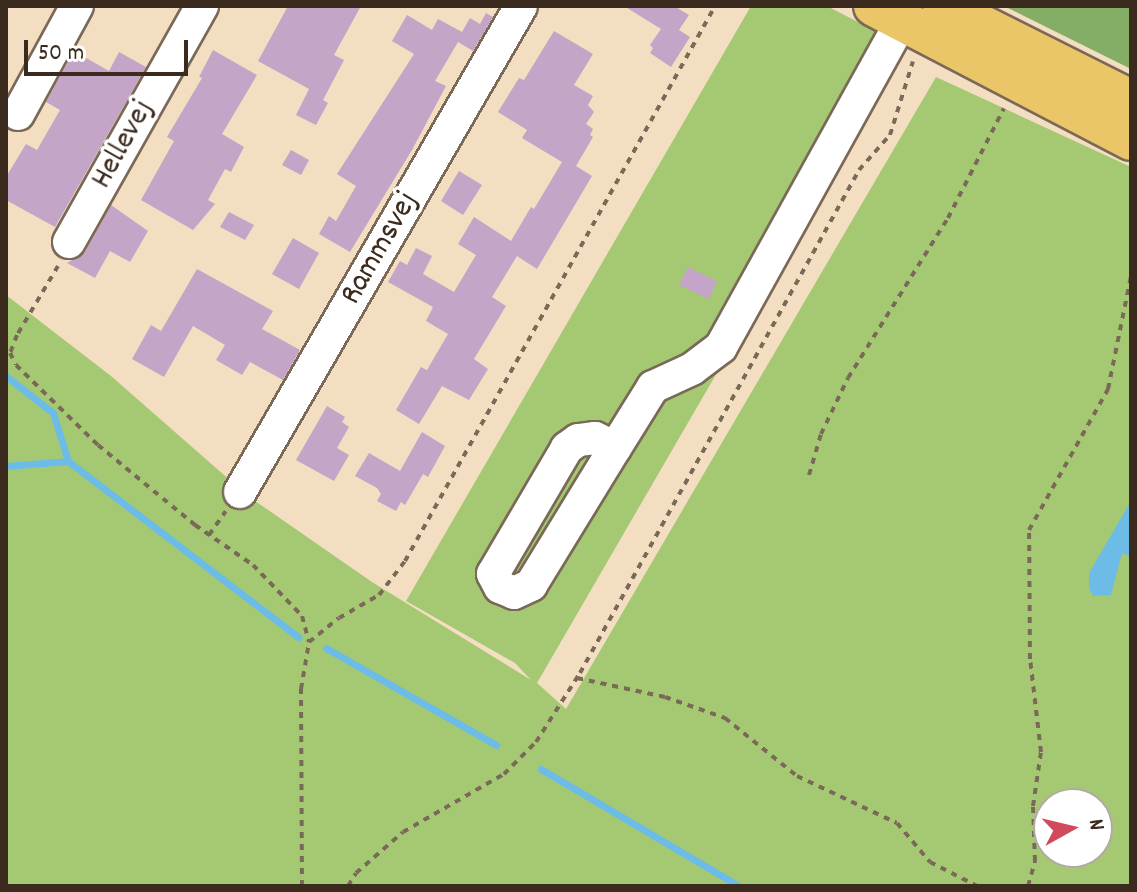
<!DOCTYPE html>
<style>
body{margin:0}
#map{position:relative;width:1137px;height:892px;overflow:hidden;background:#f3dec2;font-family:Dekko,sans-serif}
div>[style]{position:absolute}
.green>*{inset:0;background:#a5c973}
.forest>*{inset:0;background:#84ad65}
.water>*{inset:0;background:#6cbce7}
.stream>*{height:7px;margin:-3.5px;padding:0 3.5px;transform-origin:3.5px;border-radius:3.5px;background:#6cbce7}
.building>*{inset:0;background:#c4a4c7}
.path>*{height:4px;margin-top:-2px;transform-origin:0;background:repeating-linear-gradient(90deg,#7b6957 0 6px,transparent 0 12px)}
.roads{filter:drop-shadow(2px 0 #7b6957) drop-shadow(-2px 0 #7b6957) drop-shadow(0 2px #7b6957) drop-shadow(0 -2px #7b6957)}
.minor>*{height:32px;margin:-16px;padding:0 16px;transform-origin:16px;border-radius:16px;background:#fff}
.major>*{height:40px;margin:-20px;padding:0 20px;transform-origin:20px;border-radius:20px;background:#eac669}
span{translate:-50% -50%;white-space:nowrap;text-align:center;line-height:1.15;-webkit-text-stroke:7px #fff;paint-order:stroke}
.street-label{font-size:32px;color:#3b2a1e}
.frame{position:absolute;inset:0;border:8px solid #3b2a1e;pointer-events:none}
.north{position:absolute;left:1033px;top:788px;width:80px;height:80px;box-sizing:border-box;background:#fff;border:2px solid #b1aaa5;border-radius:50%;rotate:82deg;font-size:22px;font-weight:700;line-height:32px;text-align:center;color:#3b2a1e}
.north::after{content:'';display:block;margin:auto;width:28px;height:36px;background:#d1495b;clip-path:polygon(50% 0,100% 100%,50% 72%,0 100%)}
.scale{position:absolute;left:24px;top:40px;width:164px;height:36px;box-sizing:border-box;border:4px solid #3b2a1e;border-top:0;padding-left:10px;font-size:24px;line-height:28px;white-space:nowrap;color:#3b2a1e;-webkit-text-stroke:6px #fff;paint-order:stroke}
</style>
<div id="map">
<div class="green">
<i style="clip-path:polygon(evenodd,751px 6px,827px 6px,906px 47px,537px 683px,566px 709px,936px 77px,1131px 167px,1131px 886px,6px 886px,6px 295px,111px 376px,248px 496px,372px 582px,531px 680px,515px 663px,406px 601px,751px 6px,1049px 804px,1097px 804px,1097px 852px,1049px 852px,1049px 804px)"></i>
</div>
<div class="forest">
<i style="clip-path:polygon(1004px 6px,1131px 6px,1131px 69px)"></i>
</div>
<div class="water">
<i style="clip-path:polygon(1131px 501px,1131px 557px,1122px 553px,1111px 595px,1093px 596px,1089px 588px,1089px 573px)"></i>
</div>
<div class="stream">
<i style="left:6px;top:376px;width:60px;rotate:38.2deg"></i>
<i style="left:53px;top:413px;width:50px;rotate:72.6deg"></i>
<i style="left:6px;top:466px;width:62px;rotate:-4.6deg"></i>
<i style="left:68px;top:461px;width:290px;rotate:37.4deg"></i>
<i style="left:326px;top:648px;width:196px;rotate:29.7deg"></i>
<i style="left:541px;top:769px;width:230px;rotate:30.6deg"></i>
</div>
<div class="building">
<i style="clip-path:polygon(288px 6px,361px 6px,334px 55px,344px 60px,323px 100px,328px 103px,316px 125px,296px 115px,309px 89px,258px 61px)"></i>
<i style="clip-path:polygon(624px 6px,674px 6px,689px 15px,679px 30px,690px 37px,671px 67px,650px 53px,653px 48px,650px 45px,661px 29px)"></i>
<i style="clip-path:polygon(486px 13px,493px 17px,473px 51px,458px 42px,435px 81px,446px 86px,412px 150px,350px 252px,319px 234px,329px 216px,336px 221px,356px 186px,337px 174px,414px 54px,392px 41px,407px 15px,432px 30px,438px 19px,462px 32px,470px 18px,480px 24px)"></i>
<i style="clip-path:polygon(554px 31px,593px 54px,574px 85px,593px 96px,588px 105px,594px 112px,586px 124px,593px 129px,590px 135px,593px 137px,576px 166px,592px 176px,537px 269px,517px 256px,492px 297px,506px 306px,474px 359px,488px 369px,469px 400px,442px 386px,419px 424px,396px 410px,421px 367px,427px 370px,448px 334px,426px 321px,433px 307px,388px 282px,400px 261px,407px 265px,416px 248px,432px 256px,423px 274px,454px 292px,476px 255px,458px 244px,474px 217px,511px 241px,531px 207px,534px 209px,562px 162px,522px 138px,527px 130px,498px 112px,519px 78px,524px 80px)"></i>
<i style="clip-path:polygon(213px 50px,257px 75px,222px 134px,244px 147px,231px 172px,225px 169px,208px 200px,215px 204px,193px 230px,141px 200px,174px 141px,167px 137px,202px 78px,199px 77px)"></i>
<i style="clip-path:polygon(74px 51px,109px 71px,119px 52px,146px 67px,55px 227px,6px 200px,6px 177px,26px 144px,37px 150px,60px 110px,46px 102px)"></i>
<i style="clip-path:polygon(291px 150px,309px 160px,301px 175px,282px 165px)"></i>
<i style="clip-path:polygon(459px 171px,482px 185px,463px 215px,441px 201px)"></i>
<i style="clip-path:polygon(111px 205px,148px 231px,130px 262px,110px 251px,95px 278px,67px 263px,85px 252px)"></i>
<i style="clip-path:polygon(229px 212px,254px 225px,245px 240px,220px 227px)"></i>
<i style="clip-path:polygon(293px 238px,319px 253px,299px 289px,272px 274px)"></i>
<i style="clip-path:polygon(688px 267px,717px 281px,709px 299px,679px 285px)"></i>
<i style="clip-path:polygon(197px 269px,273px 311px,262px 329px,300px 350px,283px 380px,250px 362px,242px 375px,216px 360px,225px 345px,193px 326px,164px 377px,132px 359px,151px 325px,161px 331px)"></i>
<i style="clip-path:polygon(327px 406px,345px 417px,342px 422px,349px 427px,337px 448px,349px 455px,334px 481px,296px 460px)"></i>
<i style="clip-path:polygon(422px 432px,445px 446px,428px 477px,423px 474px,405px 505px,401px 502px,396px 511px,377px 501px,381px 494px,377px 488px,355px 476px,369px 453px,400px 471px)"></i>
</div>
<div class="path">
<i style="left:58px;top:266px;width:80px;rotate:120.7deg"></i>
<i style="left:17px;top:335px;width:19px;rotate:111deg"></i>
<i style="left:10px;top:353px;width:13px;rotate:63deg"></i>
<i style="left:16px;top:365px;width:115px;rotate:44.3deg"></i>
<i style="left:98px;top:445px;width:126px;rotate:39.5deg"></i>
<i style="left:195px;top:525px;width:70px;rotate:34.6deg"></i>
<i style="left:253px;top:565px;width:71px;rotate:46.1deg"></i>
<i style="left:302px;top:616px;width:27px;rotate:75deg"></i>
<i style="left:809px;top:475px;width:43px;rotate:-73.7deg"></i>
<i style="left:821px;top:434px;width:62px;rotate:-64.3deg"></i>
<i style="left:848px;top:378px;width:189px;rotate:-58deg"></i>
<i style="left:948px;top:218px;width:123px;rotate:-63deg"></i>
<i style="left:209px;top:535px;width:29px;rotate:-55deg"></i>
<i style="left:577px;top:678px;width:90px;rotate:12.2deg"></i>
<i style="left:665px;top:697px;width:64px;rotate:19.3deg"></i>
<i style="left:725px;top:718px;width:92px;rotate:38.9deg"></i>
<i style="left:797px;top:776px;width:110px;rotate:25.2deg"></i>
<i style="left:897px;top:823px;width:51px;rotate:49.8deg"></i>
<i style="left:930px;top:862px;width:53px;rotate:27.1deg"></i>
<i style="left:302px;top:886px;width:197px;rotate:-90.3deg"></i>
<i style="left:301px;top:689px;width:48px;rotate:-80.3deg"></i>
<i style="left:309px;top:642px;width:38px;rotate:-39deg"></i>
<i style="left:339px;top:618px;width:46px;rotate:-29.9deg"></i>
<i style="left:379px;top:595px;width:43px;rotate:-52.6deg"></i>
<i style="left:405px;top:561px;width:636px;rotate:-60.81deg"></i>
<i style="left:348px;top:886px;width:15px;rotate:-58deg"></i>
<i style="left:356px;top:873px;width:62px;rotate:-41.1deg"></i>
<i style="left:403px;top:832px;width:116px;rotate:-29.9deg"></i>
<i style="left:504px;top:774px;width:45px;rotate:-45deg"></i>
<i style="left:536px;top:742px;width:82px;rotate:-57.5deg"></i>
<i style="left:580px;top:673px;width:575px;rotate:-60.98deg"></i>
<i style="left:859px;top:170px;width:47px;rotate:-48.5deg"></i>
<i style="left:890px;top:135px;width:77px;rotate:-72.7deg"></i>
<i style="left:1028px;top:886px;width:26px;rotate:-74deg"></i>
<i style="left:1035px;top:861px;width:55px;rotate:-92.1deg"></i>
<i style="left:1033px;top:806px;width:55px;rotate:-81.6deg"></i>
<i style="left:1041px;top:752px;width:94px;rotate:-96.7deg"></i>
<i style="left:1030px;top:659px;width:129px;rotate:-90.4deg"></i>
<i style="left:1029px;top:530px;width:162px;rotate:-60.7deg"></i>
<i style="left:1108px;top:389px;width:115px;rotate:-78.5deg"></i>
</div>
<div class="roads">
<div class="minor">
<i style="left:18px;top:114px;width:123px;rotate:-61.4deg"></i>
<i style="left:69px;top:242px;width:271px;rotate:-60.6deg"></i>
<i style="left:615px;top:448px;width:22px;rotate:-153deg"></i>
<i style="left:595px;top:438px;width:17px;rotate:173deg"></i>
<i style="left:578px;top:440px;width:14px;rotate:144deg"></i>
<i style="left:567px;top:448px;width:146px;rotate:120.4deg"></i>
<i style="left:493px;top:574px;width:15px;rotate:62deg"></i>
<i style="left:500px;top:587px;width:15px;rotate:23deg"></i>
<i style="left:514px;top:593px;width:19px;rotate:-25deg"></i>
<i style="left:531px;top:585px;width:161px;rotate:-58.5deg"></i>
<i style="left:615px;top:448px;width:72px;rotate:-58.1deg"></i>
<i style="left:653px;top:387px;width:43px;rotate:-24.8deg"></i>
<i style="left:692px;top:369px;width:36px;rotate:-37deg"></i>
<i style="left:721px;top:347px;width:373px;rotate:-61deg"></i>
<i style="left:240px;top:492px;width:561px;rotate:-59.96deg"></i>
</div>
<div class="major">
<i style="left:874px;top:6px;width:290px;rotate:27.5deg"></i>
<i style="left:943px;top:6px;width:210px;rotate:26.6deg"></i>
</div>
</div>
<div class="street-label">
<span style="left:124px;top:145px;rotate:-61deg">Hellevej</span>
<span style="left:381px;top:249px;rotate:-60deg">Rammsvej</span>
</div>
<div class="frame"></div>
<div class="north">N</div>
<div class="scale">50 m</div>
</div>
